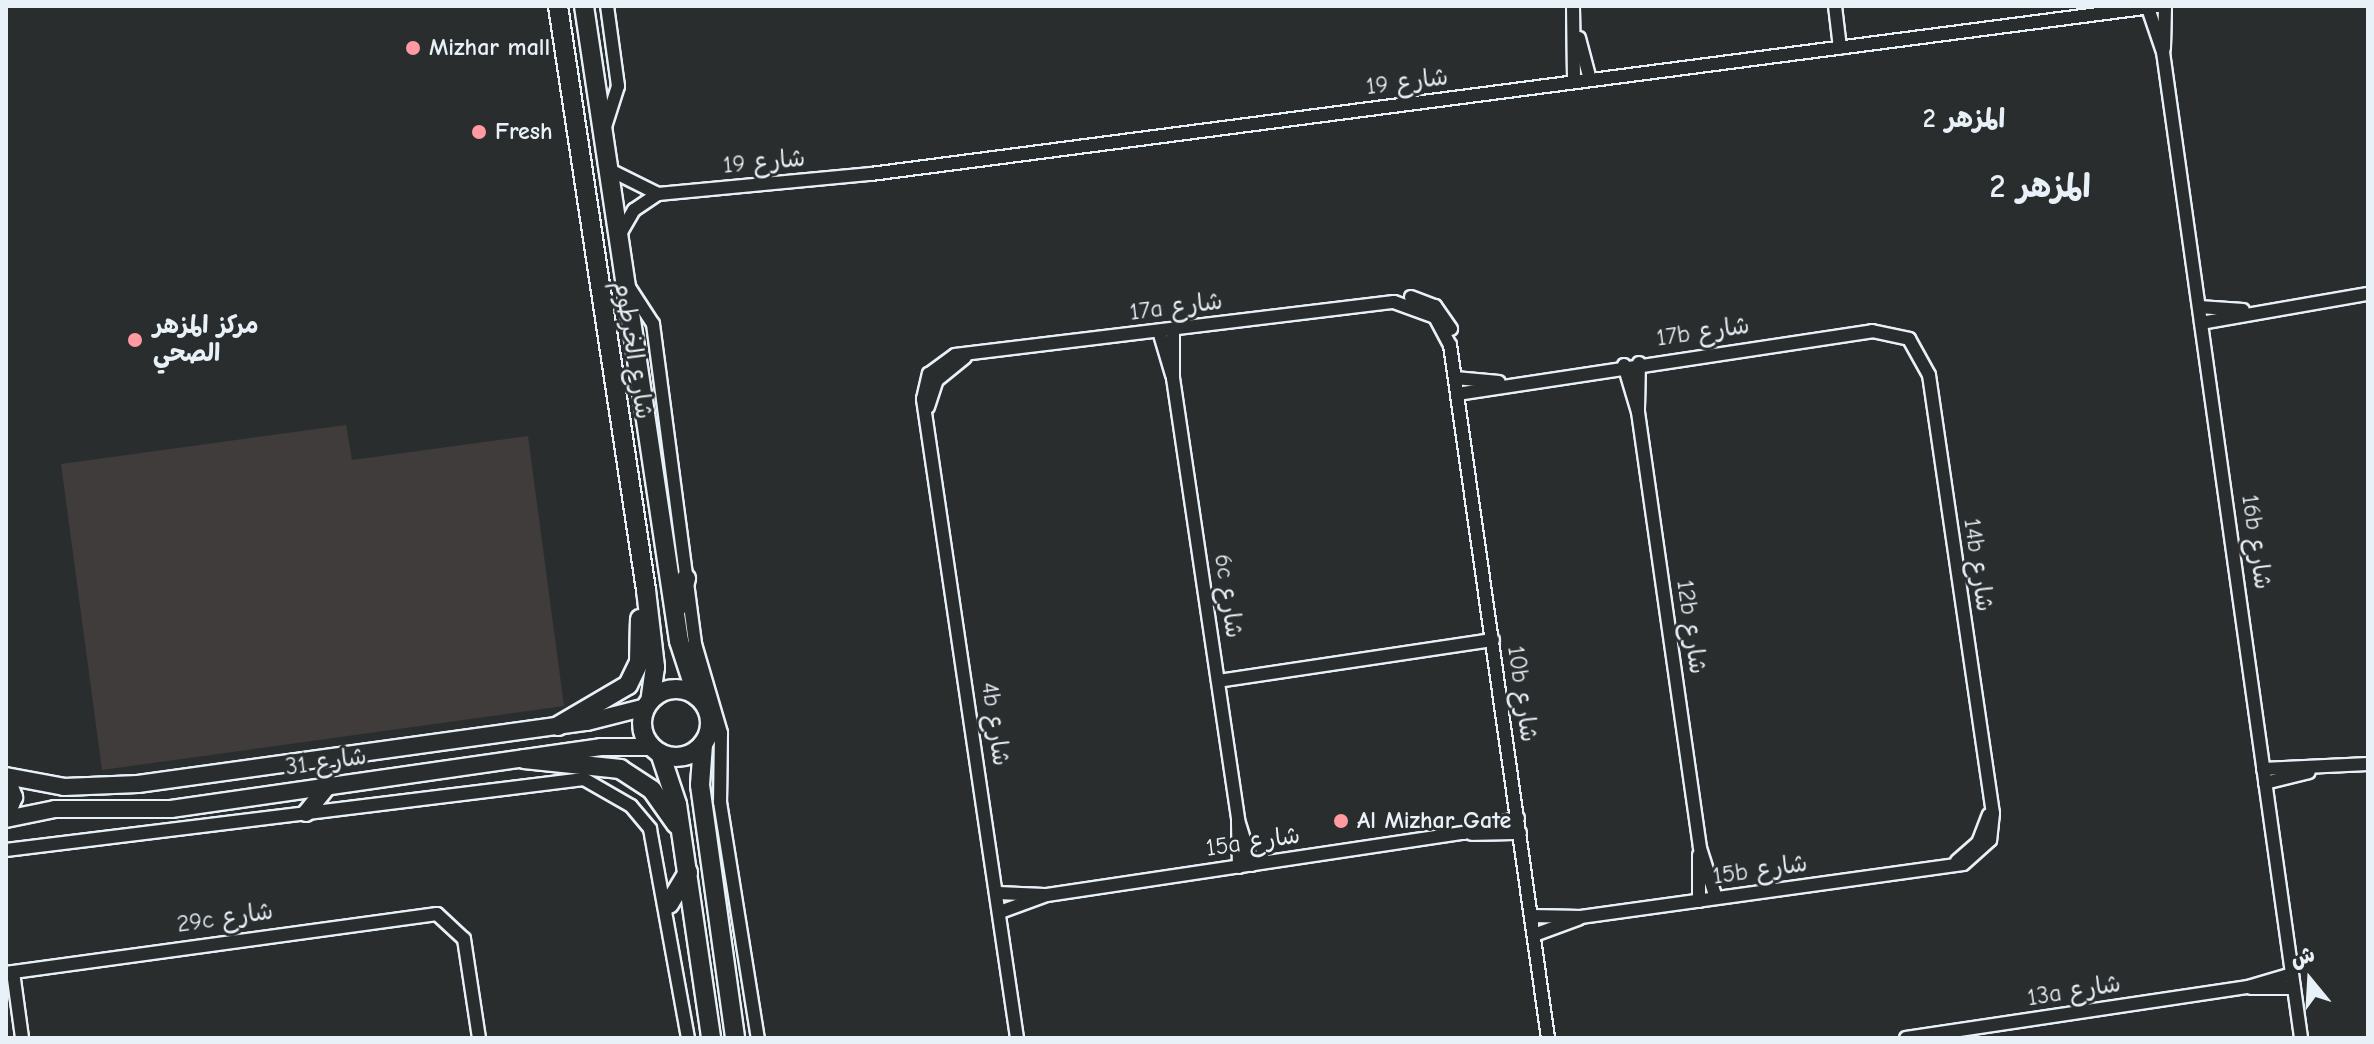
<!DOCTYPE html>
<meta charset="utf-8">
<style>
body{margin:0}
#map{position:relative;width:2374px;height:1044px;overflow:hidden;background:#2a2d2e;font-family:"Comic Neue","Playpen Sans Arabic",sans-serif}
div>[style]{position:absolute}
.built>*{inset:0;background:#3f3c3b}
.roads{filter:drop-shadow(2px 0 #e8f1f8) drop-shadow(-2px 0 #e8f1f8) drop-shadow(0 2px #e8f1f8) drop-shadow(0 -2px #e8f1f8)}
.minor>*{height:12px;margin:-6px;padding:0 6px;transform-origin:6px;border-radius:6px;background:#2a2d2e}
.tertiary>*{height:16px;margin:-8px;padding:0 8px;transform-origin:8px;border-radius:8px;background:#2a2d2e}
.secondary>*{height:18px;margin:-9px;padding:0 9px;transform-origin:9px;border-radius:9px;background:#2a2d2e}
.secondary>.ring{margin:-9px;padding:0;box-sizing:content-box;background:none;border:18px solid #2a2d2e;border-radius:50%}
.dots>*{width:22px;height:22px;translate:-50% -50%;box-sizing:border-box;border:4px solid #2a2d2e;border-radius:50%}
span{translate:-50% -50%;white-space:nowrap;text-align:center;line-height:1.15;-webkit-text-stroke:6px #2a2d2e;paint-order:stroke}
.poi-label{font-size:24px;color:#e8f1f8;font-weight:700}
.left{translate:0 -50%;text-align:left}
.street-label{font-size:24px;color:#e8f1f8}
.neighbourhood-label{font-size:26px;color:#e8f1f8;font-weight:700}
.district-label{font-size:32px;color:#e8f1f8;font-weight:700}
.frame{position:absolute;inset:0;border:8px solid #e8f1f8;pointer-events:none}
.north{position:absolute;left:2270px;top:940px;width:80px;height:80px;-webkit-text-stroke:6px #2a2d2e;paint-order:stroke;rotate:342deg;font-size:22px;font-weight:700;line-height:32px;text-align:center;color:#e8f1f8}
.north::after{content:'';display:block;margin:auto;width:28px;height:36px;background:#e8f1f8;clip-path:polygon(50% 0,100% 100%,50% 72%,0 100%)}
</style>
<div id="map">
<div class="built">
<i style="clip-path:polygon(346px 425px,352px 460px,528px 436px,564px 706px,102px 770px,61px 464px)"></i>
</div>
<div class="roads">
<div class="minor">
<i style="left:1573px;top:6px;width:76px;rotate:89.2deg"></i>
<i style="left:1835px;top:6px;width:42px;rotate:83.2deg"></i>
<i style="left:2148px;top:8px;width:46px;rotate:71.2deg"></i>
<i style="left:2163px;top:52px;width:996px;rotate:82.03deg"></i>
<i style="left:1579px;top:38px;width:43px;rotate:75.3deg"></i>
<i style="left:2164px;top:48px;width:42px;rotate:-88.6deg"></i>
<i style="left:605px;top:127px;width:43px;rotate:-72.4deg"></i>
<i style="left:618px;top:86px;width:81px;rotate:-97.8deg"></i>
<i style="left:610px;top:170px;width:54px;rotate:26.6deg"></i>
<i style="left:658px;top:194px;width:214px;rotate:-5.4deg"></i>
<i style="left:871px;top:174px;width:1300px;rotate:-7.43deg"></i>
<i style="left:620px;top:234px;width:28px;rotate:-60deg"></i>
<i style="left:634px;top:210px;width:29px;rotate:-34deg"></i>
<i style="left:627px;top:284px;width:48px;rotate:57deg"></i>
<i style="left:653px;top:324px;width:323px;rotate:82.5deg"></i>
<i style="left:695px;top:644px;width:93px;rotate:73.7deg"></i>
<i style="left:721px;top:733px;width:69px;rotate:90.8deg"></i>
<i style="left:720px;top:802px;width:239px;rotate:80.9deg"></i>
<i style="left:1411px;top:297px;width:26px;rotate:21deg"></i>
<i style="left:1435px;top:306px;width:28px;rotate:55deg"></i>
<i style="left:2199px;top:307px;width:44px;rotate:3.9deg"></i>
<i style="left:2201px;top:323px;width:169px;rotate:-9.9deg"></i>
<i style="left:1173px;top:329px;width:49px;rotate:90deg"></i>
<i style="left:1173px;top:378px;width:447px;rotate:81.6deg"></i>
<i style="left:1238px;top:820px;width:47px;rotate:72.7deg"></i>
<i style="left:1159px;top:331px;width:46px;rotate:73.5deg"></i>
<i style="left:1624px;top:365px;width:49px;rotate:73.4deg"></i>
<i style="left:1638px;top:412px;width:440px;rotate:81.9deg"></i>
<i style="left:1700px;top:848px;width:52px;rotate:72.3deg"></i>
<i style="left:1455px;top:378px;width:44px;rotate:5.2deg"></i>
<i style="left:1457px;top:394px;width:420px;rotate:-8.6deg"></i>
<i style="left:1872px;top:331px;width:38px;rotate:12deg"></i>
<i style="left:1909px;top:339px;width:41px;rotate:60.9deg"></i>
<i style="left:1929px;top:375px;width:443px;rotate:81.7deg"></i>
<i style="left:1993px;top:813px;width:27px;rotate:96deg"></i>
<i style="left:1990px;top:840px;width:36px;rotate:138deg"></i>
<i style="left:1963px;top:864px;width:386px;rotate:172.1deg"></i>
<i style="left:1581px;top:917px;width:50px;rotate:-178.9deg"></i>
<i style="left:928px;top:407px;width:28px;rotate:-72deg"></i>
<i style="left:937px;top:380px;width:36px;rotate:-39deg"></i>
<i style="left:1638px;top:409px;width:46px;rotate:-88.8deg"></i>
<i style="left:1218px;top:681px;width:278px;rotate:-8.5deg"></i>
<i style="left:2263px;top:769px;width:105px;rotate:-2.7deg"></i>
<i style="left:2265px;top:783px;width:45px;rotate:-14deg"></i>
<i style="left:1238px;top:823px;width:44px;rotate:88.7deg"></i>
<i style="left:1472px;top:834px;width:48px;rotate:-1.2deg"></i>
<i style="left:6px;top:850px;width:582px;rotate:-7deg"></i>
<i style="left:584px;top:779px;width:54px;rotate:29.9deg"></i>
<i style="left:631px;top:806px;width:30px;rotate:50deg"></i>
<i style="left:650px;top:829px;width:212px;rotate:79.7deg"></i>
<i style="left:1957px;top:861px;width:28px;rotate:-41deg"></i>
<i style="left:1978px;top:843px;width:30px;rotate:-69deg"></i>
<i style="left:998px;top:893px;width:46px;rotate:2.5deg"></i>
<i style="left:1699px;top:901px;width:46px;rotate:-90deg"></i>
<i style="left:1000px;top:912px;width:50px;rotate:-19.9deg"></i>
<i style="left:1047px;top:895px;width:422px;rotate:-8.5deg"></i>
<i style="left:1464px;top:833px;width:56px;rotate:-15.5deg"></i>
<i style="left:1534px;top:935px;width:47px;rotate:-20deg"></i>
<i style="left:13px;top:972px;width:67px;rotate:82.2deg"></i>
<i style="left:6px;top:973px;width:435px;rotate:-7.8deg"></i>
<i style="left:437px;top:914px;width:37px;rotate:43deg"></i>
<i style="left:464px;top:939px;width:100px;rotate:81.4deg"></i>
<i style="left:2251px;top:988px;width:43px"></i>
<i style="left:1017px;top:1038px;width:646px;rotate:-98.37deg"></i>
<i style="left:923px;top:399px;width:26px;rotate:-77deg"></i>
<i style="left:929px;top:374px;width:32px;rotate:-36deg"></i>
<i style="left:955px;top:355px;width:442px;rotate:-6.9deg"></i>
<i style="left:1394px;top:302px;width:44px;rotate:20.1deg"></i>
<i style="left:1435px;top:317px;width:32px;rotate:62deg"></i>
<i style="left:1450px;top:345px;width:700px;rotate:81.95deg"></i>
<i style="left:1906px;top:1038px;width:346px;rotate:-8.5deg"></i>
<i style="left:2248px;top:987px;width:46px;rotate:-16.5deg"></i>
</div>
<div class="tertiary">
<i style="left:6px;top:776px;width:59px;rotate:10.7deg"></i>
<i style="left:64px;top:787px;width:74px;rotate:-2.3deg"></i>
<i style="left:138px;top:784px;width:453px;rotate:-7.9deg"></i>
<i style="left:587px;top:722px;width:61px;rotate:-14.3deg"></i>
<i style="left:6px;top:777px;width:22px;rotate:68deg"></i>
<i style="left:14px;top:797px;width:22px;rotate:112deg"></i>
<i style="left:306px;top:813px;width:35px;rotate:-51deg"></i>
<i style="left:6px;top:819px;width:50px;rotate:-11.5deg"></i>
<i style="left:55px;top:809px;width:116px"></i>
<i style="left:171px;top:809px;width:434px;rotate:-8.2deg"></i>
<i style="left:601px;top:747px;width:51px"></i>
</div>
<div class="secondary">
<i style="left:558px;top:6px;width:591px;rotate:81.43deg"></i>
<i style="left:646px;top:590px;width:78px;rotate:83.3deg"></i>
<i style="left:655px;top:667px;width:34px;rotate:98deg"></i>
<i style="left:584px;top:6px;width:642px;rotate:81.49deg"></i>
<i style="left:679px;top:641px;width:58px;rotate:71.9deg"></i>
<i style="left:677px;top:608px;width:31px;rotate:-73deg"></i>
<i class="ring" style="left:642px;top:689px;width:50px;height:50px"></i>
<i style="left:558px;top:726px;width:81px;rotate:-30.4deg"></i>
<i style="left:628px;top:685px;width:25px;rotate:-64deg"></i>
<i style="left:639px;top:662px;width:43px;rotate:-88.7deg"></i>
<i style="left:703px;top:744px;width:41px;rotate:94.2deg"></i>
<i style="left:700px;top:785px;width:255px;rotate:82.1deg"></i>
<i style="left:660px;top:753px;width:54px;rotate:71.6deg"></i>
<i style="left:677px;top:804px;width:236px;rotate:81.7deg"></i>
<i style="left:524px;top:759px;width:97px;rotate:5.9deg"></i>
<i style="left:620px;top:769px;width:38px;rotate:33deg"></i>
<i style="left:652px;top:790px;width:42px;rotate:54.8deg"></i>
<i style="left:669px;top:904px;width:37px;rotate:-59deg"></i>
</div>
</div>
<div class="dots">
<i style="left:413px;top:48px;background:#ff9aa2"></i>
<i style="left:479px;top:132px;background:#ff9aa2"></i>
<i style="left:135px;top:340px;background:#ff9aa2"></i>
<i style="left:1341px;top:821px;background:#ff9aa2"></i>
</div>
<div class="poi-label">
<span class="left" style="left:429px;top:48px">Mizhar mall</span>
<span class="left" style="left:495px;top:132px">Fresh</span>
<span class="left" style="left:153px;top:340px">مركز المزهر<br>الصحي</span>
<span class="left" style="left:1357px;top:821px">Al Mizhar Gate</span>
</div>
<div class="street-label">
<span style="left:1407px;top:82px;rotate:-7deg">شارع 19</span>
<span style="left:764px;top:162px;rotate:-5deg">شارع 19</span>
<span style="left:1176px;top:307px;rotate:-7deg">17a شارع</span>
<span style="left:1703px;top:332px;rotate:-8deg">17b شارع</span>
<span style="left:633px;top:350px;rotate:81deg">شارع الخرطوم</span>
<span style="left:2256px;top:542px;rotate:82deg">16b شارع</span>
<span style="left:1978px;top:565px;rotate:82deg">14b شارع</span>
<span style="left:1228px;top:596px;rotate:82deg">6c شارع</span>
<span style="left:1691px;top:627px;rotate:82deg">12b شارع</span>
<span style="left:1522px;top:694px;rotate:82deg">10b شارع</span>
<span style="left:995px;top:724px;rotate:82deg">4b شارع</span>
<span style="left:326px;top:762px;rotate:-8deg">شارع 31</span>
<span style="left:1253px;top:842px;rotate:-8deg">15a شارع</span>
<span style="left:1760px;top:870px;rotate:-8deg">15b شارع</span>
<span style="left:225px;top:918px;rotate:-8deg">29c شارع</span>
<span style="left:2074px;top:991px;rotate:-9deg">13a شارع</span>
</div>
<div class="neighbourhood-label">
<span style="left:1964px;top:120px">المزهر 2</span>
</div>
<div class="district-label">
<span style="left:2040px;top:187px">المزهر 2</span>
</div>
<div class="frame"></div>
<div class="north">ش</div>
</div>
